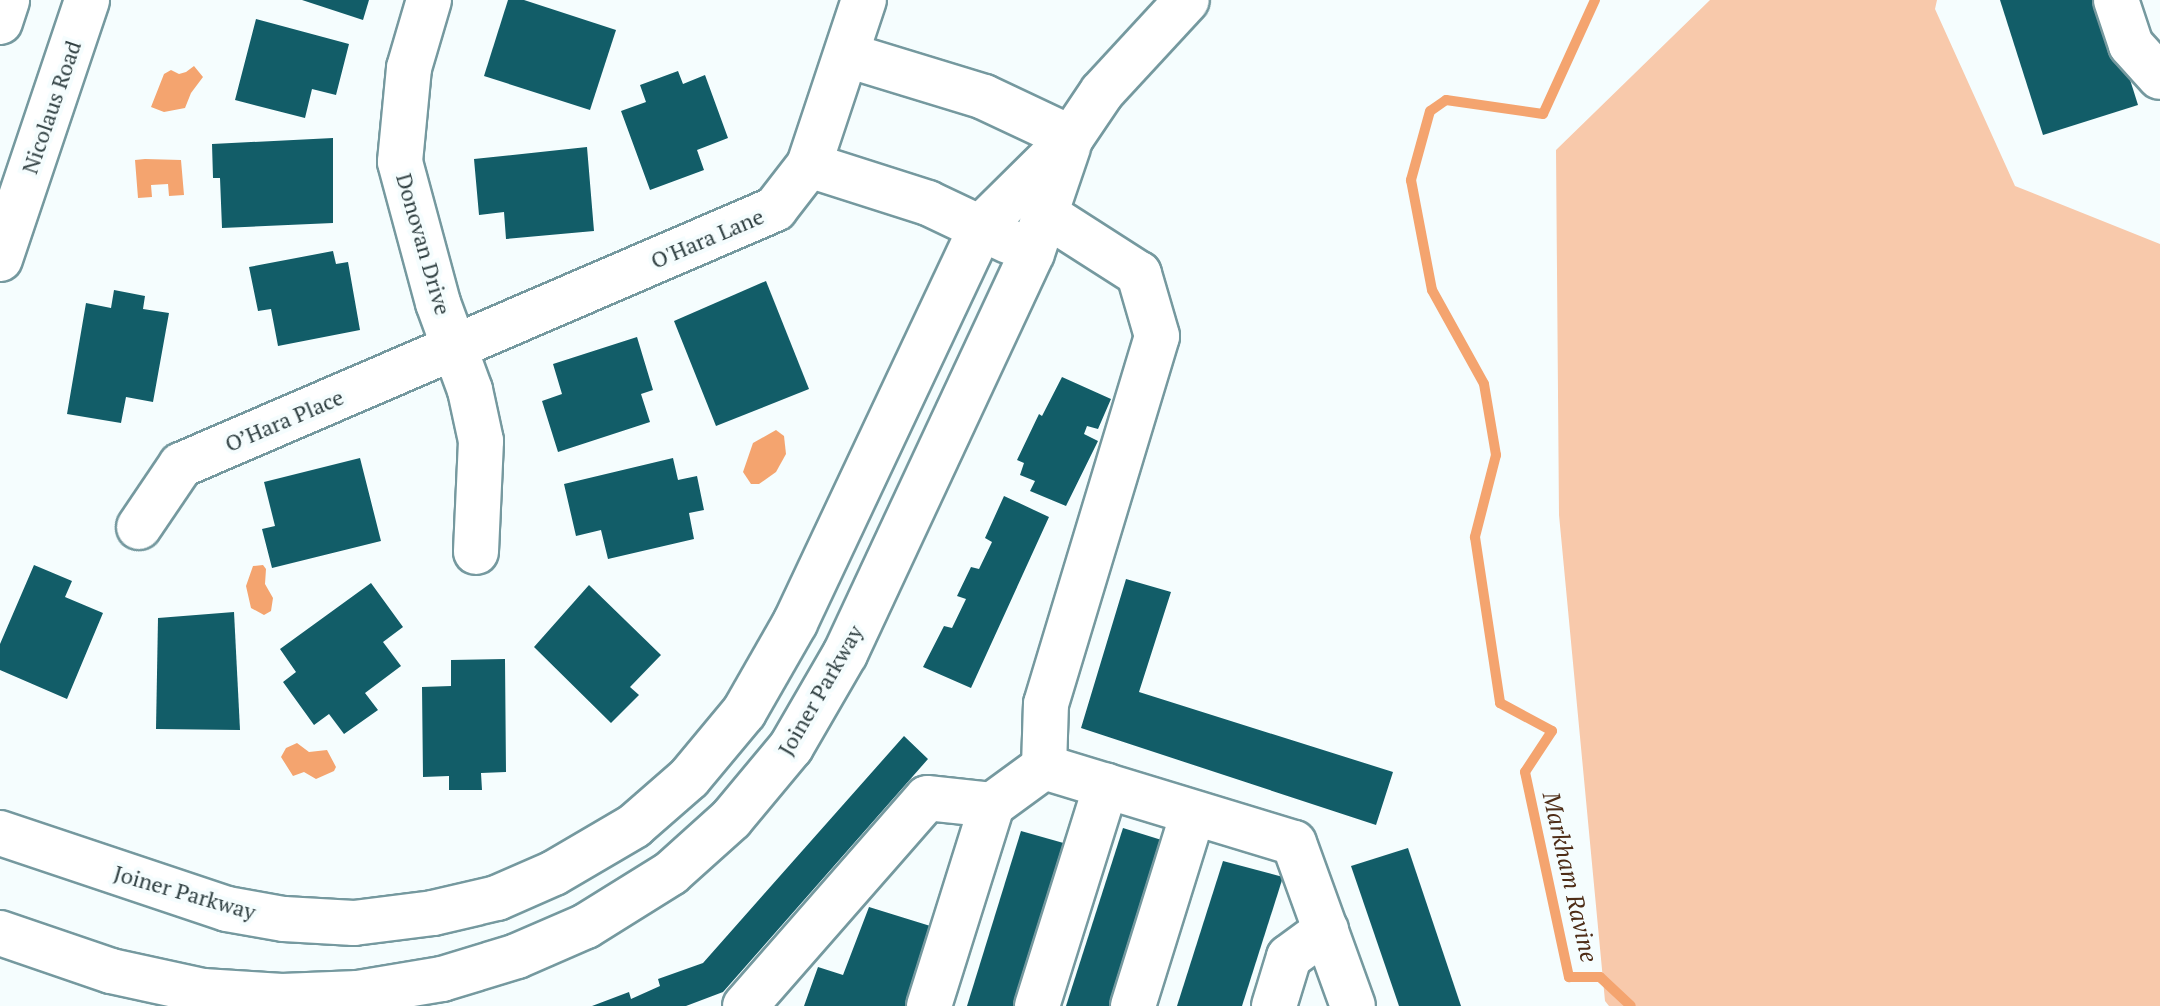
<!DOCTYPE html>
<meta charset="utf-8">
<style>
body{margin:0}
#map{position:relative;width:2160px;height:1006px;overflow:hidden;background:#f5fdfe;font-family:"PT Serif",serif}
div>[style]{position:absolute}
.green>*{inset:0;background:#f8c9ab}
.water>*{inset:0;background:#f4a46f}
.stream>*{height:10px;margin:-5px;padding:0 5px;transform-origin:5px;border-radius:5px;background:#f4a46f}
.building>*{inset:0;background:#125d68}
.roads{filter:drop-shadow(2px 0 #75999f) drop-shadow(-2px 0 #75999f) drop-shadow(0 2px #75999f) drop-shadow(0 -2px #75999f)}
.minor>*{height:44px;margin:-22px;padding:0 22px;transform-origin:22px;border-radius:22px;background:#fff}
.major>*{height:44px;margin:-22px;padding:0 22px;transform-origin:22px;border-radius:22px;background:#fff}
span{translate:-50% -50%;white-space:nowrap;text-align:center;line-height:1.15;-webkit-text-stroke:8px #f5fdfe;paint-order:stroke}
.street-label{font-size:22px;color:#2f3f41}
.water-label{font-size:24px;color:#4e2d17;font-style:italic}
</style>
<div id="map">
<div class="green">
<i style="clip-path:polygon(1710px 0,1937px 0,1935px 9px,2015px 186px,2160px 244px,2160px 1006px,1609px 1006px,1605px 1001px,1559px 515px,1556px 150px)"></i>
</div>
<div class="water">
<i style="clip-path:polygon(194px 66px,203px 77px,191px 93px,185px 108px,164px 112px,151px 107px,164px 74px,171px 70px,179px 74px,186px 72px)"></i>
<i style="clip-path:polygon(145px 159px,181px 160px,184px 195px,169px 196px,168px 184px,151px 185px,152px 197px,138px 198px,135px 160px)"></i>
<i style="clip-path:polygon(776px 430px,784px 436px,786px 454px,776px 472px,759px 484px,751px 484px,743px 472px,753px 443px)"></i>
<i style="clip-path:polygon(263px 565px,266px 569px,265px 584px,273px 598px,271px 611px,264px 615px,251px 608px,246px 586px,253px 566px)"></i>
<i style="clip-path:polygon(297px 743px,309px 752px,327px 750px,336px 767px,334px 771px,316px 779px,304px 772px,293px 776px,281px 757px,286px 748px)"></i>
</div>
<div class="stream">
<i style="left:1595px;top:0;width:125px;rotate:114.5deg"></i>
<i style="left:1543px;top:114px;width:98px;rotate:-171.8deg"></i>
<i style="left:1446px;top:100px;width:19px;rotate:145deg"></i>
<i style="left:1430px;top:111px;width:72px;rotate:105.4deg"></i>
<i style="left:1411px;top:180px;width:112px;rotate:79.2deg"></i>
<i style="left:1432px;top:290px;width:107px;rotate:61deg"></i>
<i style="left:1484px;top:384px;width:72px;rotate:80.4deg"></i>
<i style="left:1496px;top:455px;width:85px;rotate:104.4deg"></i>
<i style="left:1475px;top:537px;width:168px;rotate:81.4deg"></i>
<i style="left:1500px;top:703px;width:59px;rotate:28.3deg"></i>
<i style="left:1552px;top:731px;width:49px;rotate:123.4deg"></i>
<i style="left:1525px;top:772px;width:210px;rotate:77.9deg"></i>
<i style="left:1569px;top:977px;width:31px"></i>
<i style="left:1600px;top:977px;width:42px;rotate:43.1deg"></i>
</div>
<div class="building">
<i style="clip-path:polygon(302px 0,369px 0,363px 20px)"></i>
<i style="clip-path:polygon(508px 0,524px 0,616px 30px,590px 110px,484px 76px)"></i>
<i style="clip-path:polygon(2000px 0,2105px 0,2138px 105px,2043px 135px)"></i>
<i style="clip-path:polygon(256px 19px,349px 44px,336px 95px,312px 89px,305px 118px,235px 100px)"></i>
<i style="clip-path:polygon(678px 71px,683px 84px,705px 75px,728px 138px,697px 150px,704px 170px,650px 190px,621px 111px,646px 102px,640px 85px)"></i>
<i style="clip-path:polygon(333px 138px,333px 223px,222px 228px,220px 178px,213px 178px,212px 144px)"></i>
<i style="clip-path:polygon(587px 147px,594px 231px,506px 239px,504px 212px,479px 215px,474px 159px)"></i>
<i style="clip-path:polygon(333px 251px,336px 264px,348px 262px,360px 330px,278px 346px,271px 309px,258px 311px,249px 267px)"></i>
<i style="clip-path:polygon(766px 281px,809px 389px,716px 426px,674px 321px)"></i>
<i style="clip-path:polygon(114px 290px,145px 296px,143px 309px,169px 313px,153px 402px,126px 397px,121px 423px,67px 414px,86px 303px,111px 308px)"></i>
<i style="clip-path:polygon(637px 337px,653px 390px,641px 394px,650px 422px,558px 452px,542px 401px,562px 394px,553px 364px)"></i>
<i style="clip-path:polygon(1062px 377px,1111px 399px,1098px 429px,1087px 426px,1084px 434px,1098px 441px,1066px 506px,1030px 491px,1035px 481px,1020px 475px,1024px 463px,1017px 460px,1039px 414px,1042px 416px)"></i>
<i style="clip-path:polygon(360px 458px,381px 541px,272px 568px,262px 529px,275px 526px,264px 482px)"></i>
<i style="clip-path:polygon(673px 458px,678px 480px,697px 476px,704px 510px,689px 513px,694px 539px,608px 559px,601px 530px,576px 536px,564px 484px)"></i>
<i style="clip-path:polygon(1004px 496px,1049px 517px,971px 688px,923px 667px,944px 626px,952px 628px,966px 599px,957px 596px,971px 567px,979px 569px,992px 542px,985px 538px)"></i>
<i style="clip-path:polygon(34px 565px,72px 581px,65px 597px,103px 613px,67px 699px,0 670px,0 644px)"></i>
<i style="clip-path:polygon(1126px 579px,1171px 592px,1139px 692px,1393px 772px,1376px 825px,1081px 728px)"></i>
<i style="clip-path:polygon(371px 583px,403px 627px,383px 642px,401px 666px,365px 693px,378px 710px,344px 734px,329px 714px,314px 725px,283px 682px,296px 672px,280px 649px)"></i>
<i style="clip-path:polygon(589px 585px,661px 655px,630px 687px,639px 695px,611px 723px,534px 647px)"></i>
<i style="clip-path:polygon(234px 612px,240px 730px,156px 729px,158px 618px)"></i>
<i style="clip-path:polygon(505px 659px,506px 772px,481px 773px,482px 790px,449px 790px,449px 776px,423px 777px,422px 687px,451px 686px,451px 660px)"></i>
<i style="clip-path:polygon(904px 736px,928px 759px,723px 992px,686px 1006px,592px 1006px,629px 992px,631px 999px,660px 986px,658px 979px,703px 963px)"></i>
<i style="clip-path:polygon(1123px 828px,1168px 842px,1118px 1006px,1066px 1006px)"></i>
<i style="clip-path:polygon(1021px 831px,1067px 844px,1016px 1006px,967px 1006px)"></i>
<i style="clip-path:polygon(1408px 848px,1461px 1006px,1399px 1006px,1351px 866px)"></i>
<i style="clip-path:polygon(1223px 861px,1283px 877px,1242px 1006px,1177px 1006px)"></i>
<i style="clip-path:polygon(869px 907px,940px 929px,916px 1006px,804px 1006px,818px 967px,843px 975px)"></i>
</div>
<div class="roads">
<div class="minor">
<i style="left:429px;top:0;width:71px;rotate:106.4deg"></i>
<i style="left:409px;top:68px;width:94px;rotate:95.5deg"></i>
<i style="left:400px;top:162px;width:146px;rotate:74.9deg"></i>
<i style="left:438px;top:303px;width:93px;rotate:69.8deg"></i>
<i style="left:470px;top:390px;width:52px;rotate:77.8deg"></i>
<i style="left:481px;top:441px;width:111px;rotate:92.6deg"></i>
<i style="left:2116px;top:0;width:47px;rotate:71.6deg"></i>
<i style="left:2131px;top:45px;width:43px;rotate:47.8deg"></i>
<i style="left:847px;top:55px;width:143px;rotate:17deg"></i>
<i style="left:984px;top:97px;width:96px;rotate:25.2deg"></i>
<i style="left:809px;top:165px;width:125px;rotate:17.7deg"></i>
<i style="left:928px;top:203px;width:89px;rotate:25.4deg"></i>
<i style="left:139px;top:527px;width:75px;rotate:-55.9deg"></i>
<i style="left:181px;top:465px;width:647px;rotate:-23.31deg"></i>
<i style="left:775px;top:209px;width:56px;rotate:-52.3deg"></i>
<i style="left:809px;top:165px;width:174px;rotate:-71.6deg"></i>
<i style="left:1044px;top:767px;width:63px;rotate:-88.2deg"></i>
<i style="left:1046px;top:704px;width:384px;rotate:-73.2deg"></i>
<i style="left:1157px;top:336px;width:65px;rotate:-106.2deg"></i>
<i style="left:1139px;top:274px;width:112px;rotate:-147.4deg"></i>
<i style="left:1044px;top:767px;width:261px;rotate:16.9deg"></i>
<i style="left:1294px;top:843px;width:173px;rotate:70.1deg"></i>
<i style="left:0;top:833px;width:239px;rotate:18.5deg"></i>
<i style="left:227px;top:909px;width:58px;rotate:10deg"></i>
<i style="left:284px;top:919px;width:70px;rotate:3.3deg"></i>
<i style="left:354px;top:923px;width:80px;rotate:-7.2deg"></i>
<i style="left:433px;top:913px;width:66px;rotate:-13.2deg"></i>
<i style="left:497px;top:898px;width:62px;rotate:-23.7deg"></i>
<i style="left:554px;top:873px;width:93px;rotate:-30.4deg"></i>
<i style="left:634px;top:826px;width:73px;rotate:-41.1deg"></i>
<i style="left:689px;top:778px;width:86px;rotate:-50.2deg"></i>
<i style="left:744px;top:712px;width:103px;rotate:-60.2deg"></i>
<i style="left:795px;top:623px;width:438px;rotate:-64.8deg"></i>
<i style="left:981px;top:227px;width:127px;rotate:-44.7deg"></i>
<i style="left:1071px;top:138px;width:55px;rotate:-56deg"></i>
<i style="left:1102px;top:92px;width:125px;rotate:-47.3deg"></i>
<i style="left:0;top:933px;width:117px;rotate:18.9deg"></i>
<i style="left:111px;top:971px;width:94px;rotate:12.3deg"></i>
<i style="left:203px;top:991px;width:79px;rotate:3.6deg"></i>
<i style="left:282px;top:996px;width:76px;rotate:-2.3deg"></i>
<i style="left:358px;top:993px;width:85px;rotate:-9.5deg"></i>
<i style="left:442px;top:979px;width:78px;rotate:-17deg"></i>
<i style="left:517px;top:956px;width:75px;rotate:-23.5deg"></i>
<i style="left:586px;top:926px;width:100px;rotate:-31.9deg"></i>
<i style="left:671px;top:873px;width:81px;rotate:-42deg"></i>
<i style="left:731px;top:819px;width:94px;rotate:-50.2deg"></i>
<i style="left:791px;top:747px;width:108px;rotate:-59.9deg"></i>
<i style="left:845px;top:654px;width:442px;rotate:-65deg"></i>
<i style="left:1032px;top:253px;width:112px;rotate:-71.2deg"></i>
<i style="left:745px;top:1006px;width:276px;rotate:-48.8deg"></i>
<i style="left:927px;top:798px;width:65px;rotate:6.1deg"></i>
<i style="left:992px;top:805px;width:64px;rotate:-36.2deg"></i>
<i style="left:929px;top:1006px;width:211px;rotate:-72.6deg"></i>
<i style="left:1037px;top:1006px;width:231px;rotate:-72.6deg"></i>
<i style="left:1133px;top:1006px;width:202px;rotate:-72.7deg"></i>
<i style="left:1274px;top:1006px;width:51px;rotate:-73deg"></i>
<i style="left:1289px;top:957px;width:46px;rotate:-36.1deg"></i>
</div>
<div class="major">
<i style="left:0;top:22px;width:23px;rotate:-72deg"></i>
<i style="left:0;top:259px;width:273px;rotate:-71.4deg"></i>
</div>
</div>
<div class="street-label">
<span style="left:51px;top:107px;rotate:-71deg">Nicolaus Road</span>
<span style="left:707px;top:238px;rotate:-23deg">O'Hara Lane</span>
<span style="left:424px;top:244px;rotate:74deg">Donovan Drive</span>
<span style="left:284px;top:420px;rotate:-23deg">O’Hara Place</span>
<span style="left:820px;top:690px;rotate:-60deg">Joiner Parkway</span>
<span style="left:185px;top:892px;rotate:16deg">Joiner Parkway</span>
</div>
<div class="water-label">
<span style="left:1570px;top:877px;rotate:77deg">Markham Ravine</span>
</div>
</div>
